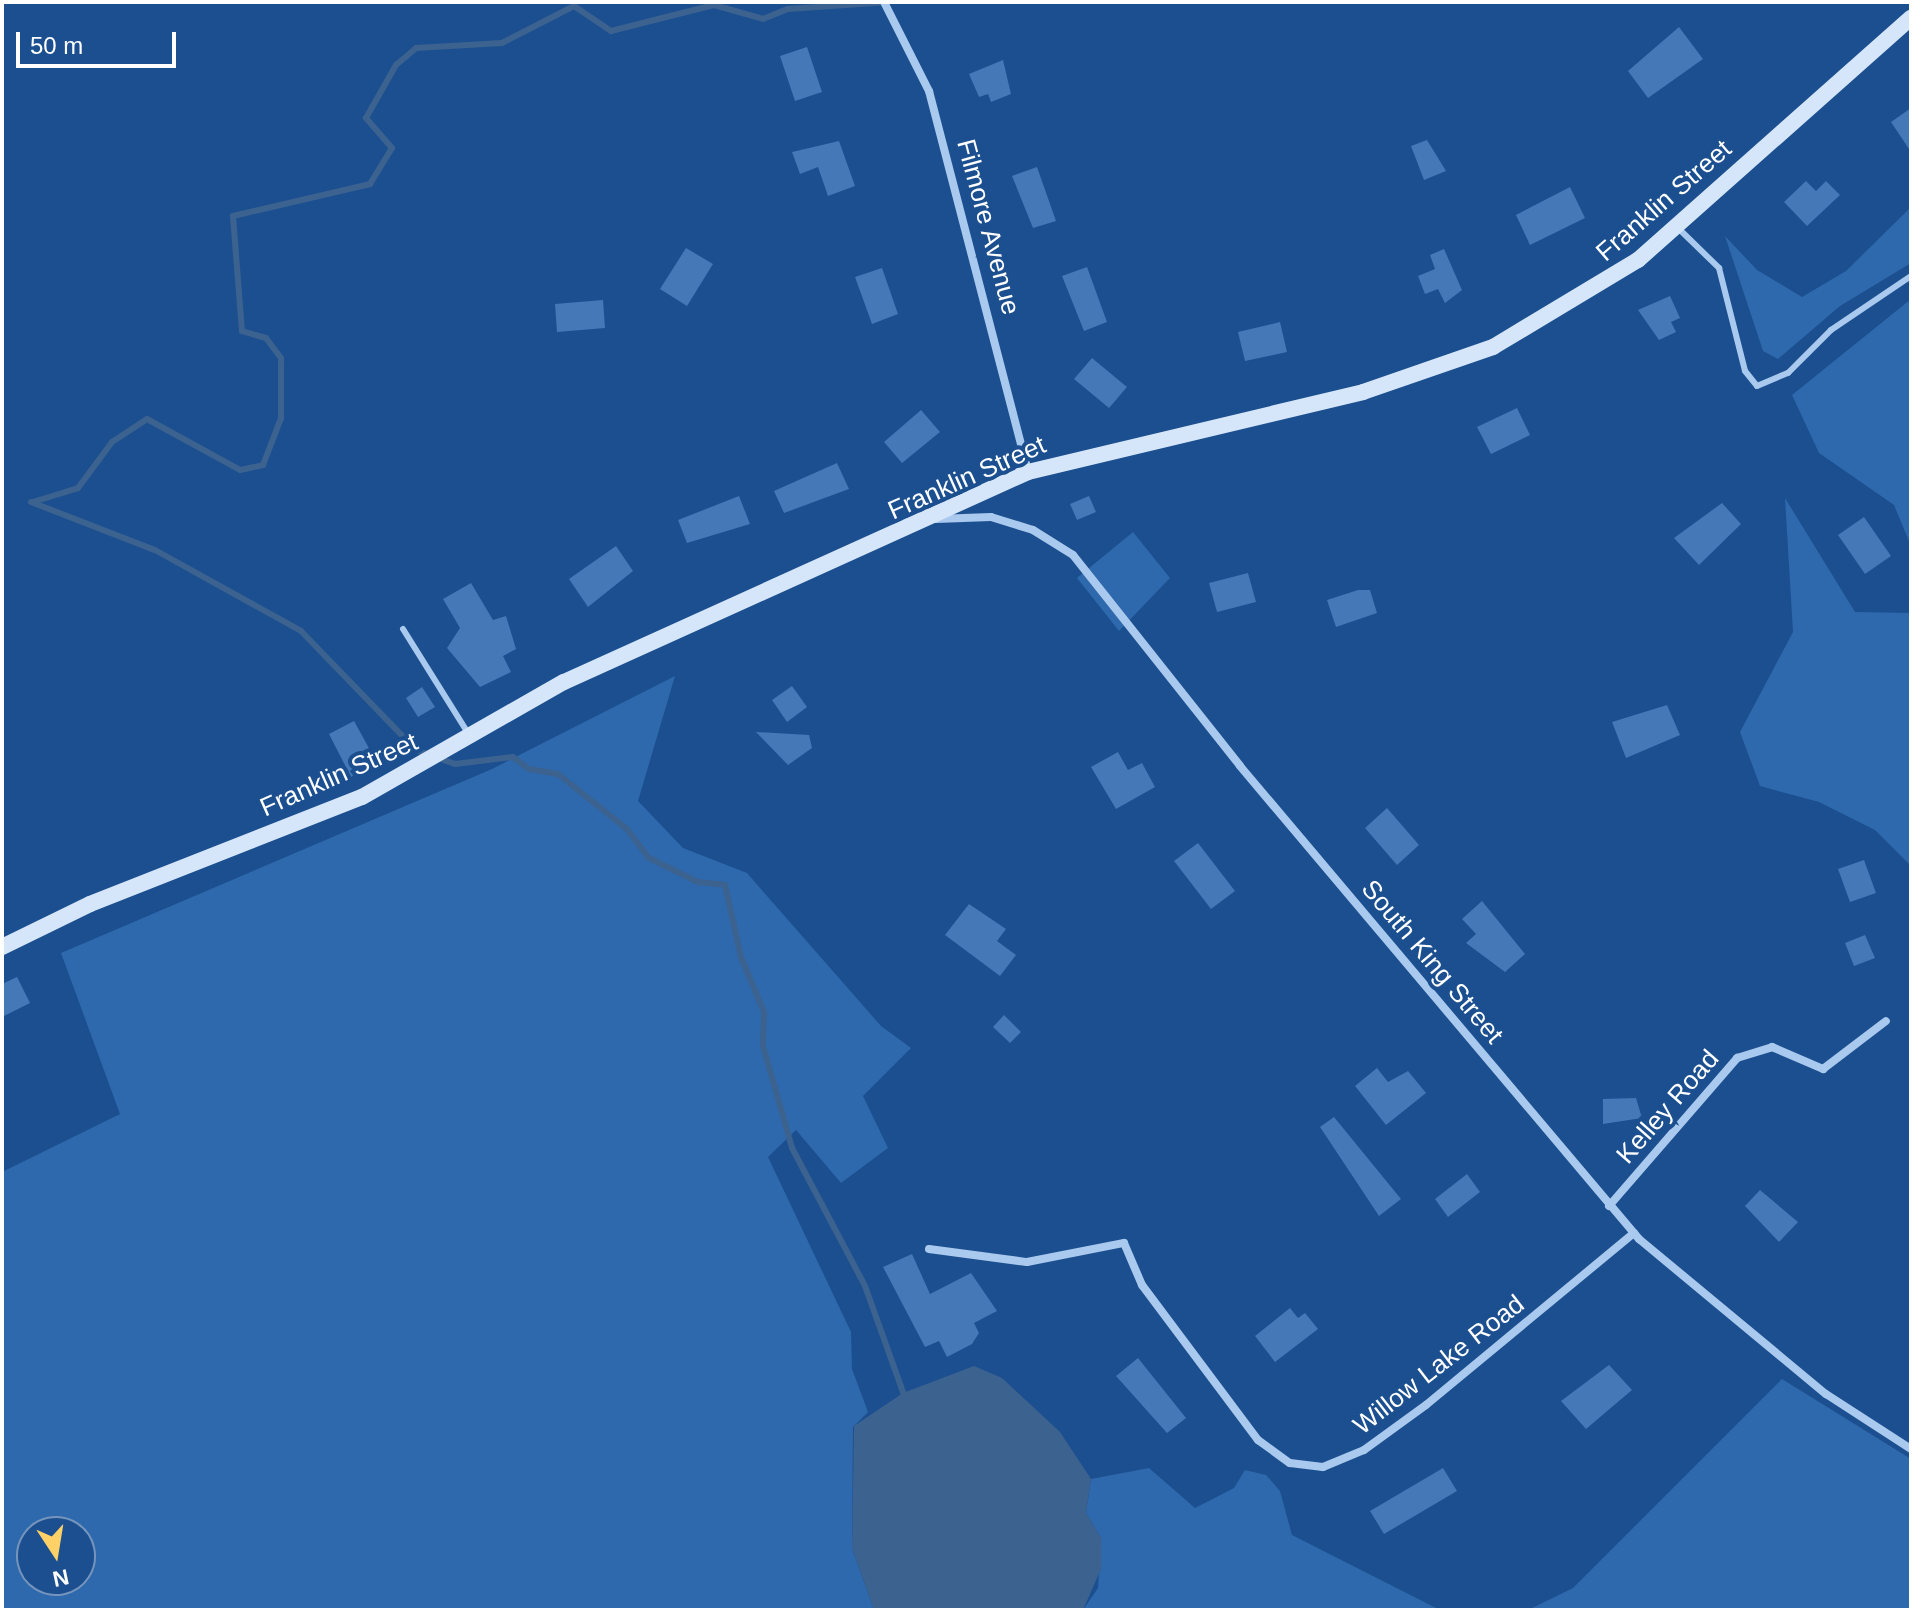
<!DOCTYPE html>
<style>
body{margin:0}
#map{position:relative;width:1913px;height:1612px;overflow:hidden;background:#1b4f8f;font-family:Helvetica,sans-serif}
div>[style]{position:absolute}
.green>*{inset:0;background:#2e69ad}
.water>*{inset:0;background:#3c6290}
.stream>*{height:6px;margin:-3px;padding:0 3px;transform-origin:3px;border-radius:3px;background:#3c6290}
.building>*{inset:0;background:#4478b7}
.lane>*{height:6px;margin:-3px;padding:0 3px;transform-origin:3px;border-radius:3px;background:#a9c9ee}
.street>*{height:8px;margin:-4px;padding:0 4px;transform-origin:4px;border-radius:4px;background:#a9c9ee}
.secondary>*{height:16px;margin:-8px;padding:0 8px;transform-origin:8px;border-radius:8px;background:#d6e6fa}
span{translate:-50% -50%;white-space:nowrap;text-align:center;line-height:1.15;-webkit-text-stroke:8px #1b4f8f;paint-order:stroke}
.street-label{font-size:26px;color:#fff}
.frame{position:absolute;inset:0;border:4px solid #fff;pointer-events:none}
.north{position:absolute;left:16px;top:1516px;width:80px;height:80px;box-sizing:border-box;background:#1b4f8f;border:2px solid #7695bc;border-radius:50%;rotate:168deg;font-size:22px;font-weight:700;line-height:32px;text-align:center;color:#fff}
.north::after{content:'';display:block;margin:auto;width:28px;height:36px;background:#ffd166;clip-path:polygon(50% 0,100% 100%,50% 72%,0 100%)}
.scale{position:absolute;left:16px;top:32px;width:160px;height:36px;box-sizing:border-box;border:4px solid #fff;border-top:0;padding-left:10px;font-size:24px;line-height:28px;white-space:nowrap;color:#fff;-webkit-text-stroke:6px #1b4f8f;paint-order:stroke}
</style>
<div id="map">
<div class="green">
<i style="clip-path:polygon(1911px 207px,1911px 263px,1840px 306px,1778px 359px,1763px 351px,1725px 236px,1757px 270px,1802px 297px,1846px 271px)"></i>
<i style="clip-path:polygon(1911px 299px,1911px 546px,1894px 505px,1819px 453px,1792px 395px)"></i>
<i style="clip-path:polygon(1785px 498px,1855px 612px,1911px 613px,1911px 866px,1875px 830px,1819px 802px,1760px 786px,1740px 732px,1793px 632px)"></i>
<i style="clip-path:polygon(1133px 532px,1170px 578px,1119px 631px,1077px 578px)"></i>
<i style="clip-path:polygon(evenodd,675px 676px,638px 801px,683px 848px,747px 873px,881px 1026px,911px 1048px,863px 1096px,888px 1148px,841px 1183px,796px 1130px,768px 1157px,851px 1332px,852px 1369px,868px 1412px,853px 1427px,852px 1548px,874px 1610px,2px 1610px,2px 1172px,120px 1114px,61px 953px,492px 769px,675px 676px,32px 1532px,80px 1532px,80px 1580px,32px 1580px,32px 1532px)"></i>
<i style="clip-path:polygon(1782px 1379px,1911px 1459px,1911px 1610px,1528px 1610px,1573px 1588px)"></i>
<i style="clip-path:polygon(1149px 1468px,1195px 1508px,1234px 1488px,1245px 1470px,1266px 1475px,1280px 1491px,1292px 1535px,1440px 1610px,1083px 1610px,1098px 1588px,1101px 1538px,1086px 1513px,1091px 1479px)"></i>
</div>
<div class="water">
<i style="clip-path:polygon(974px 1366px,1002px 1378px,1060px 1432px,1091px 1479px,1086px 1513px,1101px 1538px,1101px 1569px,1083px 1610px,874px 1610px,852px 1548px,854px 1426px,903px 1393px)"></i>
</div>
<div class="stream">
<i style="left:31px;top:502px;width:133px;rotate:21.2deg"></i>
<i style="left:155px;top:550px;width:167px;rotate:29deg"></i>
<i style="left:301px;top:631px;width:165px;rotate:46deg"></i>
<i style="left:416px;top:750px;width:41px;rotate:19.7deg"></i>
<i style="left:455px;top:764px;width:58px;rotate:-6.9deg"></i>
<i style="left:513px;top:757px;width:20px;rotate:37deg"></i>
<i style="left:529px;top:769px;width:29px;rotate:10deg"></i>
<i style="left:558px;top:774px;width:88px;rotate:38.6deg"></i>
<i style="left:627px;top:829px;width:36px;rotate:53deg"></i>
<i style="left:649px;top:858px;width:55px;rotate:26.1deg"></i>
<i style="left:698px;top:882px;width:27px;rotate:6deg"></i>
<i style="left:725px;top:885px;width:74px;rotate:77.5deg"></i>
<i style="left:741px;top:957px;width:60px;rotate:67.3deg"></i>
<i style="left:764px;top:1012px;width:34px;rotate:92deg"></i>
<i style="left:763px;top:1046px;width:106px;rotate:74.1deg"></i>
<i style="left:792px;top:1148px;width:156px;rotate:62.1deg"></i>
<i style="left:865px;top:1286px;width:119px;rotate:70.3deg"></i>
<i style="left:33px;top:502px;width:47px;rotate:-17.3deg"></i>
<i style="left:78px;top:488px;width:57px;rotate:-53.5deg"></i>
<i style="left:112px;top:442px;width:42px;rotate:-33.3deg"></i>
<i style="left:147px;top:419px;width:106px;rotate:28.7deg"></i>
<i style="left:240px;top:470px;width:24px;rotate:-12deg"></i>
<i style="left:263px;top:465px;width:50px;rotate:-69deg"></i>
<i style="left:281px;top:418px;width:60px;rotate:-90deg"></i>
<i style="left:281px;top:358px;width:25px;rotate:-127deg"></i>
<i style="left:266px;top:338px;width:25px;rotate:-164deg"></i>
<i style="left:242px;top:331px;width:115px;rotate:-94.5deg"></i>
<i style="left:233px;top:216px;width:141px;rotate:-13.1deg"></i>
<i style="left:370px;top:184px;width:42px;rotate:-58.6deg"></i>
<i style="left:392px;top:148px;width:40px;rotate:-131deg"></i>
<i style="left:366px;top:118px;width:61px;rotate:-60.5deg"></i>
<i style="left:396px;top:65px;width:26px;rotate:-40deg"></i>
<i style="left:416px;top:48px;width:86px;rotate:-3.3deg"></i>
<i style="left:502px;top:43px;width:81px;rotate:-27.2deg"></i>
<i style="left:574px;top:6px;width:45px;rotate:34deg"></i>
<i style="left:611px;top:31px;width:106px;rotate:-14.2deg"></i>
<i style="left:714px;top:5px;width:51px;rotate:15.9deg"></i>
<i style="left:763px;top:19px;width:27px;rotate:-22deg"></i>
<i style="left:788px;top:9px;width:101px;rotate:-4deg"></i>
</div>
<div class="building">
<i style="clip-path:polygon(1679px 27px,1703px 59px,1648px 98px,1628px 71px)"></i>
<i style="clip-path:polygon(807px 47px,822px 92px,795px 101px,780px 56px)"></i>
<i style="clip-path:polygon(1003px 60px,1011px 94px,991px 102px,988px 94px,979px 97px,969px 74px)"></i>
<i style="clip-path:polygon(1911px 108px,1911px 152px,1891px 122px)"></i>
<i style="clip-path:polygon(1427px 140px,1446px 171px,1424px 180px,1411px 146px)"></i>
<i style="clip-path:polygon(839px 141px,855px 186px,828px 196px,818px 167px,800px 174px,792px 152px)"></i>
<i style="clip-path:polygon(1037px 167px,1056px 221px,1033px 228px,1012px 176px)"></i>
<i style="clip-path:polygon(1806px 181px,1816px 191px,1826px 181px,1840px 195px,1807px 226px,1784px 202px)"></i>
<i style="clip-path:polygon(1570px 187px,1585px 218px,1530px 245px,1516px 215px)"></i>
<i style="clip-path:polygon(686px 248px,713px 264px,687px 306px,660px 289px)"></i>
<i style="clip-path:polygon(1444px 249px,1462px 290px,1445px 303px,1438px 289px,1425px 294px,1418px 276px,1435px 269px,1430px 255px)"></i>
<i style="clip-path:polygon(1087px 267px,1107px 322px,1084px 331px,1062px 276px)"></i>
<i style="clip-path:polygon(882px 268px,898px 314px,872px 324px,855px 277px)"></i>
<i style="clip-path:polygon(1670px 296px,1680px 318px,1671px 322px,1676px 332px,1659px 340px,1638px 310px)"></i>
<i style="clip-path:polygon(603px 300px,605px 328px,557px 332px,555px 304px)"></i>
<i style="clip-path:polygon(1280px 322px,1287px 352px,1245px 361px,1238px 332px)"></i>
<i style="clip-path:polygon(1092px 358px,1127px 387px,1109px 408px,1074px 379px)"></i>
<i style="clip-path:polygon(1517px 408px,1530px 435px,1491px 454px,1477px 427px)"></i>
<i style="clip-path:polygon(921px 410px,940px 432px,902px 463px,884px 442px)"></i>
<i style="clip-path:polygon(837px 463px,849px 489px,784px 513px,774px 491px)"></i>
<i style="clip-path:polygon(739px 496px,750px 524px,687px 543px,678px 520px)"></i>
<i style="clip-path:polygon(1089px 496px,1096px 512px,1077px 520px,1070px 504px)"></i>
<i style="clip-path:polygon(1722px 503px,1741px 524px,1699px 565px,1674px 538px)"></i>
<i style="clip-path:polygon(1864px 517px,1891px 556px,1865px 574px,1838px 535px)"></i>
<i style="clip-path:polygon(616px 546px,633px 571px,588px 607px,569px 579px)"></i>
<i style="clip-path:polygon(1248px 573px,1256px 602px,1217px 612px,1209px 583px)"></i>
<i style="clip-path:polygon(471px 583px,493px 620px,506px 616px,516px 649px,503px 656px,511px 672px,480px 687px,447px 648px,460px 628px,443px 599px)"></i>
<i style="clip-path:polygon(1358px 590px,1370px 590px,1377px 613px,1336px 627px,1327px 600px)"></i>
<i style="clip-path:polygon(792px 686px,807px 707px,787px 722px,772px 700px)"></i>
<i style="clip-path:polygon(422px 687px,435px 707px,418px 717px,406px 698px)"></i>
<i style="clip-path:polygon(1667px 705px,1680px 735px,1626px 758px,1612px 722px)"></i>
<i style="clip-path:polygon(354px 721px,376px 761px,351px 777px,329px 734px)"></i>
<i style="clip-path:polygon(756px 732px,809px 735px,812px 748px,788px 765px)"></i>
<i style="clip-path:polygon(1118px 752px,1128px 770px,1142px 763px,1155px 787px,1116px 809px,1091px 767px)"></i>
<i style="clip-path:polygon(1387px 808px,1419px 845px,1397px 865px,1365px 828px)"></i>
<i style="clip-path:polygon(1198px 843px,1235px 891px,1211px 909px,1174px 861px)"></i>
<i style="clip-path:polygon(1864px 860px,1876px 893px,1850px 902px,1838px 869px)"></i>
<i style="clip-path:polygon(1482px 901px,1525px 954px,1505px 972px,1466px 943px,1476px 934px,1462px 919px)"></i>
<i style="clip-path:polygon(969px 904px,1006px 929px,997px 941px,1016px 955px,1000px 976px,945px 935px)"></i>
<i style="clip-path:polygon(1865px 935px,1875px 958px,1854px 966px,1845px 943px)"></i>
<i style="clip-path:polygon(17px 977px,30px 1003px,2px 1017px,2px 984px)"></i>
<i style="clip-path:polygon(1004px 1015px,1021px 1032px,1010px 1043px,993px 1027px)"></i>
<i style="clip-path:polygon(1377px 1068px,1388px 1082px,1408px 1071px,1426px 1093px,1386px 1125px,1355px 1086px)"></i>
<i style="clip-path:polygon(1636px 1098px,1642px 1118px,1603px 1124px,1603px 1099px)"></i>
<i style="clip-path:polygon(1334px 1117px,1401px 1199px,1379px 1216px,1320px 1127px)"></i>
<i style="clip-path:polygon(1467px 1174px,1480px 1192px,1448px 1217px,1435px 1199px)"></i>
<i style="clip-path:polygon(1760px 1190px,1798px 1222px,1779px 1242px,1745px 1206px)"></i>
<i style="clip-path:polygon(912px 1254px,930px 1294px,971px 1273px,997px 1311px,974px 1323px,979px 1333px,972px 1344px,947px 1357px,939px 1341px,925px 1347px,883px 1267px)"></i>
<i style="clip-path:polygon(1290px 1308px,1298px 1318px,1305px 1313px,1318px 1329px,1275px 1362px,1255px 1336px)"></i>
<i style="clip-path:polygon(1138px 1358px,1186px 1418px,1167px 1433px,1116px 1376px)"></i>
<i style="clip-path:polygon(1609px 1365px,1632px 1390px,1586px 1429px,1561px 1401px)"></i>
<i style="clip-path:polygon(1443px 1468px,1457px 1491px,1384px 1534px,1370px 1511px)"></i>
</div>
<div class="lane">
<i style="left:1677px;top:227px;width:59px;rotate:44.3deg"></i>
<i style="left:1719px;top:268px;width:106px;rotate:75.8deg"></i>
<i style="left:1745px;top:371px;width:19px;rotate:51deg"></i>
<i style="left:1757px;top:386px;width:34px;rotate:-23deg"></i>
<i style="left:1788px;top:373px;width:61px;rotate:-45deg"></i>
<i style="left:1831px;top:330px;width:97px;rotate:-34deg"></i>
<i style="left:403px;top:629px;width:123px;rotate:58deg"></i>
</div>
<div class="street">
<i style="left:884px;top:2px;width:100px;rotate:63.2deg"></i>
<i style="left:929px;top:91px;width:394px;rotate:75.4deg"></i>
<i style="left:936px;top:519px;width:55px;rotate:-2.1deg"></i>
<i style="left:991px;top:517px;width:44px;rotate:17.2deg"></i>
<i style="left:1033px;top:530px;width:47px;rotate:32deg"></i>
<i style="left:1073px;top:555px;width:269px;rotate:51.6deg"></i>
<i style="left:1240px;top:766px;width:619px;rotate:49.85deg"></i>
<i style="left:1639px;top:1239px;width:243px;rotate:39.7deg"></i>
<i style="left:1826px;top:1394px;width:101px;rotate:32.9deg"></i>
<i style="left:1609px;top:1206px;width:196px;rotate:-49.1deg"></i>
<i style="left:1737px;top:1058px;width:37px;rotate:-17deg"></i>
<i style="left:1772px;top:1047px;width:56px;rotate:23.3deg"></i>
<i style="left:1823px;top:1069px;width:79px;rotate:-37.3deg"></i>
<i style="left:929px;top:1249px;width:99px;rotate:7.6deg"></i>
<i style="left:1027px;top:1262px;width:99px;rotate:-11.1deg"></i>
<i style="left:1124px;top:1243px;width:46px;rotate:66.8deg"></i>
<i style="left:1142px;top:1285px;width:194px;rotate:53.2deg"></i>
<i style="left:1258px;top:1440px;width:39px;rotate:36deg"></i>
<i style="left:1290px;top:1463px;width:33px;rotate:7deg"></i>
<i style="left:1323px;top:1467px;width:44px;rotate:-22.5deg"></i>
<i style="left:1364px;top:1450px;width:77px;rotate:-36deg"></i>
<i style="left:1426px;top:1405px;width:270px;rotate:-39.6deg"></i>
</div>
<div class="secondary">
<i style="left:2px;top:947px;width:98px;rotate:-26deg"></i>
<i style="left:90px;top:904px;width:292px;rotate:-21.5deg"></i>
<i style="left:362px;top:797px;width:232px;rotate:-29.7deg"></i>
<i style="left:564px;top:682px;width:509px;rotate:-24.35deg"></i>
<i style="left:1028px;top:472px;width:344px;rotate:-13.4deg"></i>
<i style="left:1363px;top:392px;width:138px;rotate:-19.1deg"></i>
<i style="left:1493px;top:347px;width:169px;rotate:-31deg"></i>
<i style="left:1638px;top:260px;width:365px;rotate:-41.6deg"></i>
</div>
<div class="street-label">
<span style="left:1664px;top:201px;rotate:-41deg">Franklin Street</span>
<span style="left:988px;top:227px;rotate:75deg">Filmore Avenue</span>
<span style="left:967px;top:478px;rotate:-24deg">Franklin Street</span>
<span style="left:339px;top:775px;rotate:-24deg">Franklin Street</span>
<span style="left:1432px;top:962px;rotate:50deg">South King Street</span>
<span style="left:1668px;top:1107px;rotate:-49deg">Kelley Road</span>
<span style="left:1439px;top:1365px;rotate:-38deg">Willow Lake Road</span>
</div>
<div class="frame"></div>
<div class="north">N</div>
<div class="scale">50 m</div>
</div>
